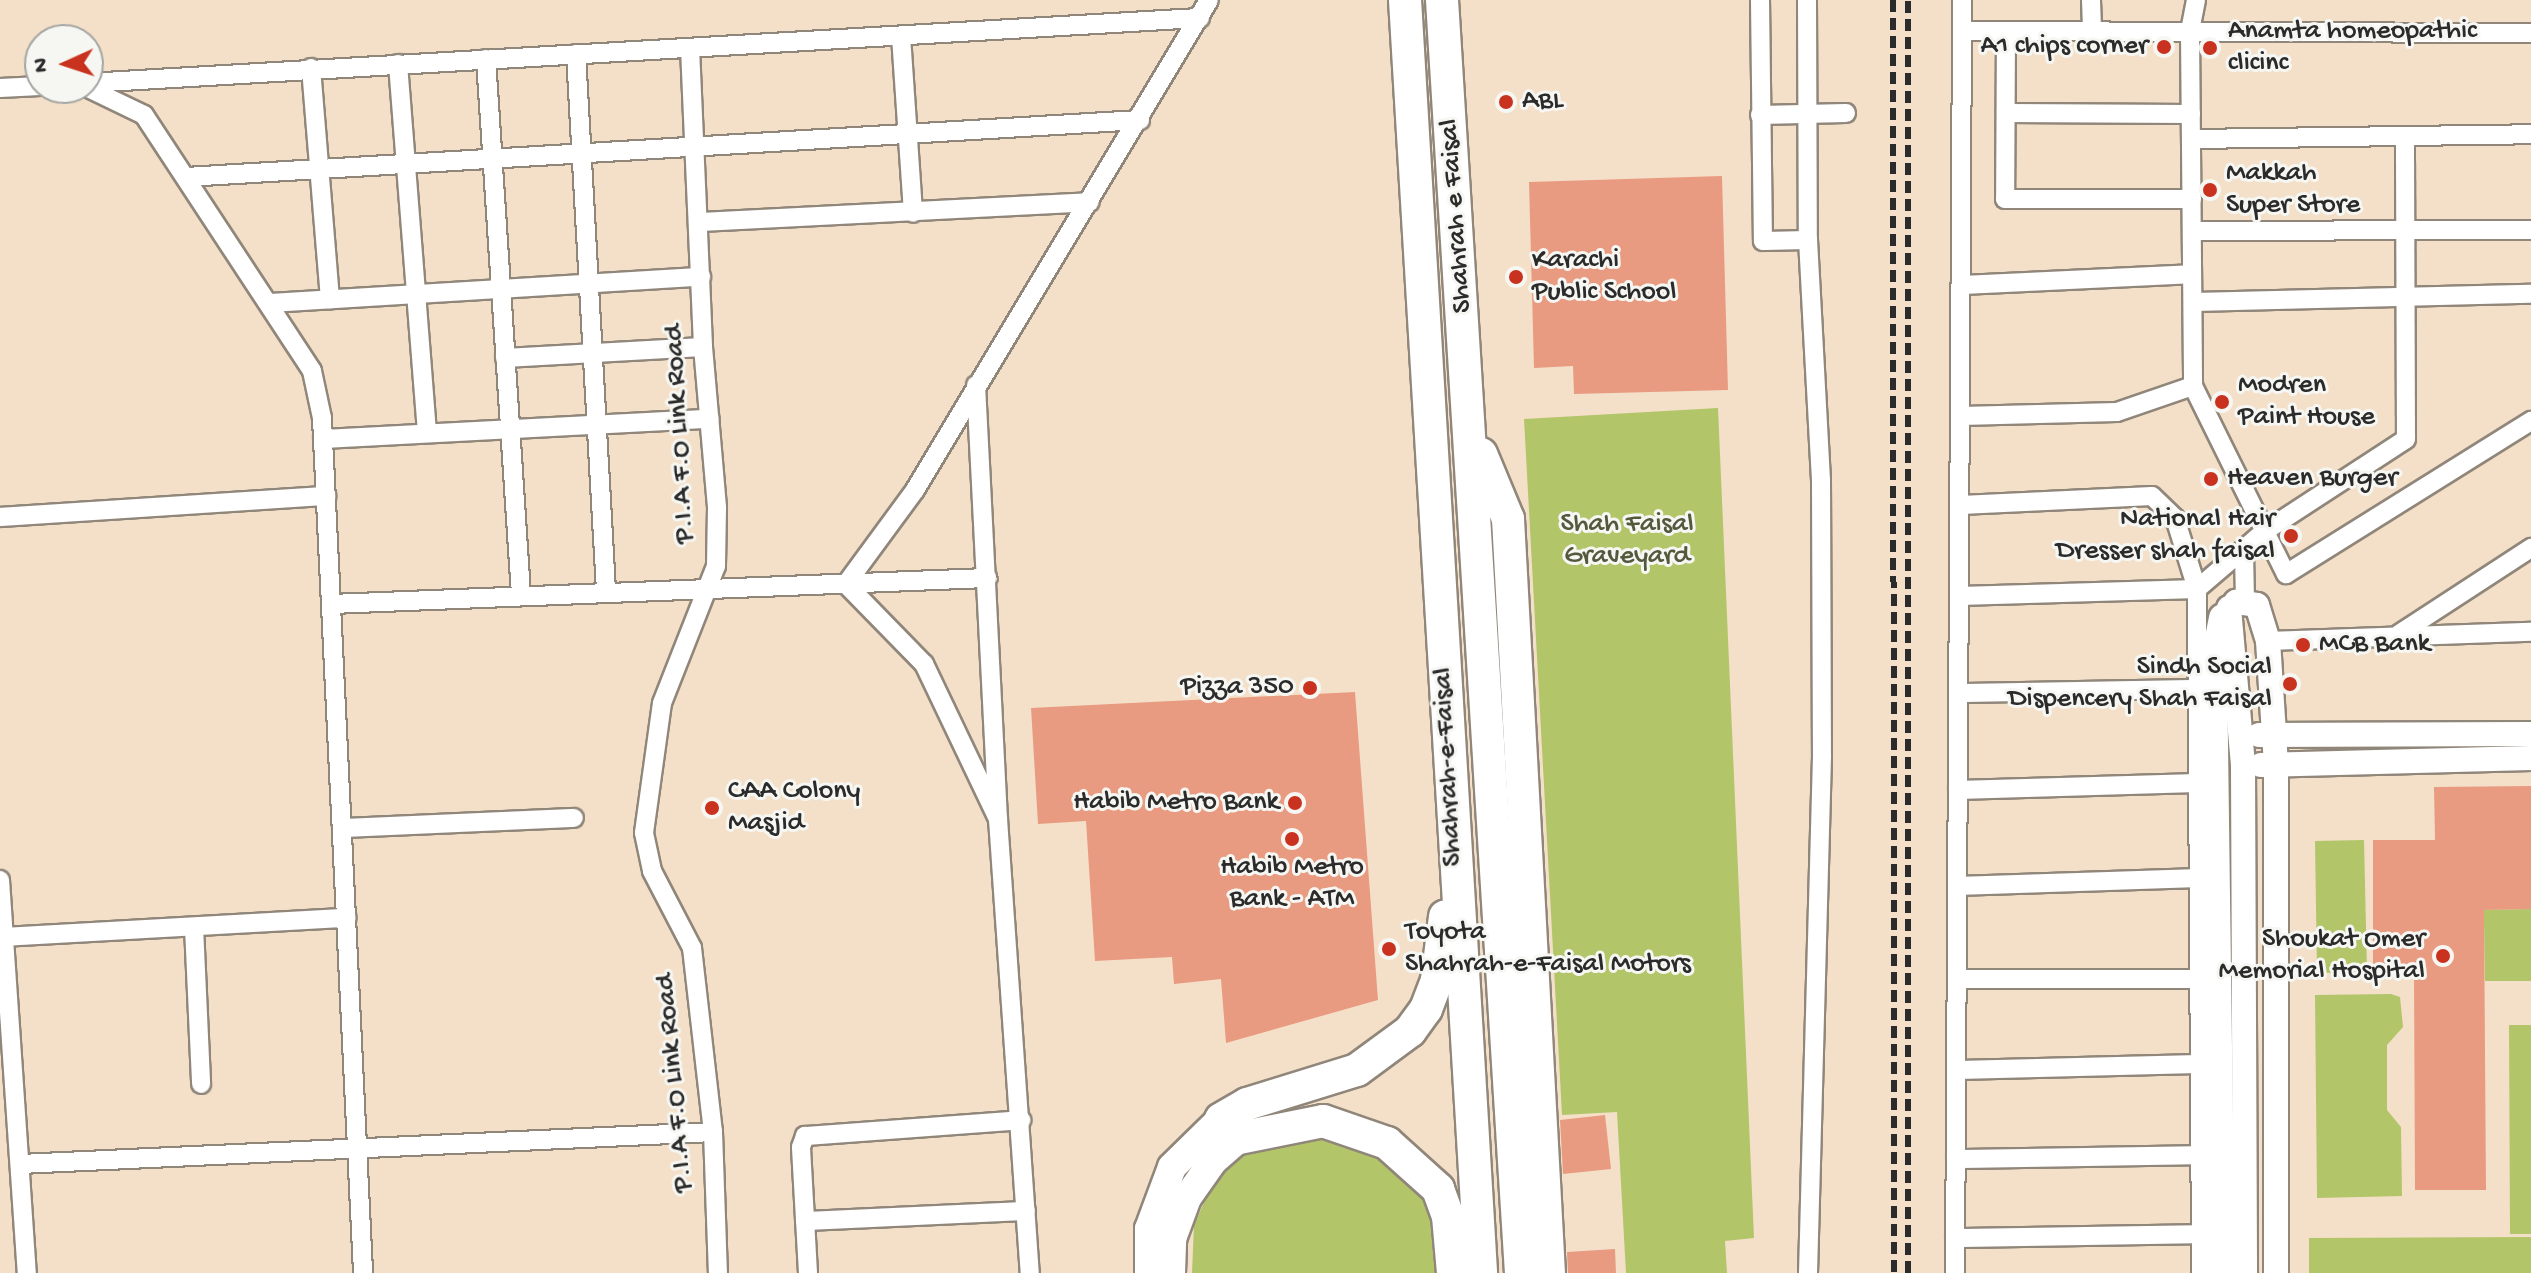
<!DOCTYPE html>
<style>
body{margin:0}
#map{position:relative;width:2531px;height:1273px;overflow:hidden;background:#f4e0c8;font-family:"Gochi Hand",sans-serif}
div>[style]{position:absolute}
.green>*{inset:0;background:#b2c569}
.building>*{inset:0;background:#e89b80}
.roads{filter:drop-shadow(2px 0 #90867a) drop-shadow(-2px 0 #90867a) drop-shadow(0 2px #90867a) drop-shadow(0 -2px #90867a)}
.street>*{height:18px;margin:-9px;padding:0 9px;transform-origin:9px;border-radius:9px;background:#fff}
.secondary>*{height:24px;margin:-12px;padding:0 12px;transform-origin:12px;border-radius:12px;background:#fff}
.primary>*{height:28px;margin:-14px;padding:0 14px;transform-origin:14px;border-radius:14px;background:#fff}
.highway>*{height:32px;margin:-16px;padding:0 16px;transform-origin:16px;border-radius:16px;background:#fff}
.rail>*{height:6px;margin-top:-3px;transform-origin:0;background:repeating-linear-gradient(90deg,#2b2b2b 0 12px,transparent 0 18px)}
.dots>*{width:22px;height:22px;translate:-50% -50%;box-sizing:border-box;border:4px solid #f6f6f2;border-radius:50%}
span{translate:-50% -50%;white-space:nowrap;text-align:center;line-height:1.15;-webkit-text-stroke:6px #f6f6f2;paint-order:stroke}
.poi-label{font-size:28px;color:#2b2b2b}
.left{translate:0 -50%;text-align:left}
.right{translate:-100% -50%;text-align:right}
.street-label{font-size:28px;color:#2b2b2b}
.park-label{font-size:28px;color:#54593e}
.north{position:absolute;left:24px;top:24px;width:80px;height:80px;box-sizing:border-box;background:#f6f6f2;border:2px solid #a5a5a2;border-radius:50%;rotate:267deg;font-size:22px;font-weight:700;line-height:32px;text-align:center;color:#2b2b2b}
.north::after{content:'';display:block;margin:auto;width:28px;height:36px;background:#c8321e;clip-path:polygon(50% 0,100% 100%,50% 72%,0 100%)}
</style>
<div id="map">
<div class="green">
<i style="clip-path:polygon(1718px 408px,1754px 1238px,1725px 1241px,1727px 1273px,1626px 1273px,1617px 1112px,1562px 1115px,1524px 419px)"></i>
<i style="clip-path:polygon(2364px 840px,2367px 972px,2317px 973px,2315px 841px)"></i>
<i style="clip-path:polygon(2531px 909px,2531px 981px,2485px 981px,2484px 922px,2472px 910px)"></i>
<i style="clip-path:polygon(2391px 994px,2400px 997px,2403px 1027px,2387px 1045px,2387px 1110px,2401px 1127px,2402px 1196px,2317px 1198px,2315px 995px)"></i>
<i style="clip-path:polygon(2509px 1025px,2531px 1025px,2531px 1234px,2510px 1234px)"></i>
<i style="clip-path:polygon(1318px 1131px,1359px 1139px,1423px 1192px,1437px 1230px,1439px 1273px,1192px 1273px,1194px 1225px,1211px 1187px,1240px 1156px,1277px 1137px)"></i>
<i style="clip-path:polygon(2531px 1237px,2531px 1273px,2309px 1273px,2309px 1238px)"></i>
</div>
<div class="building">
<i style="clip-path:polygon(1722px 176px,1728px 390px,1574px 394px,1573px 366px,1534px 368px,1529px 182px)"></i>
<i style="clip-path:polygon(1355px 692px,1378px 1000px,1226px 1043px,1221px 979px,1174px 984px,1172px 957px,1095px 961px,1086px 821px,1038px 824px,1031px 708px)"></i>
<i style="clip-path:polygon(2531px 786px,2531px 909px,2484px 910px,2486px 1190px,2415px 1190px,2414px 971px,2373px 971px,2373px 840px,2435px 840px,2434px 787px)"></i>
<i style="clip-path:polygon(1605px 1115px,1611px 1169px,1563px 1174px,1560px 1120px)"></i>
<i style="clip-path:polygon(1615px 1249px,1616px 1273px,1568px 1273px,1567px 1252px)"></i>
</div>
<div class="roads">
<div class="street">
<i style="left:1760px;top:0;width:241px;rotate:89.3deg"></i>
<i style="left:1763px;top:241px;width:45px;rotate:-1.3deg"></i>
<i style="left:1807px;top:0;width:240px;rotate:89.8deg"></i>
<i style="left:1808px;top:240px;width:240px;rotate:86.9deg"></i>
<i style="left:1821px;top:480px;width:276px;rotate:89.8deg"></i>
<i style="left:1822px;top:756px;width:517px;rotate:91.55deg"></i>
<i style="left:2091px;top:0;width:31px;rotate:88deg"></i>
<i style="left:2196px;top:0;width:33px;rotate:101deg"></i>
<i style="left:2190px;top:32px;width:354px;rotate:89.5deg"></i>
<i style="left:2193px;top:386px;width:210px;rotate:63.7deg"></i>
<i style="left:2286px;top:574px;width:289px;rotate:-32deg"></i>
<i style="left:1962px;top:31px;width:569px;rotate:0.2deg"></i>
<i style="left:2006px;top:31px;width:168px;rotate:90.3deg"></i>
<i style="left:2005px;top:199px;width:187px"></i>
<i style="left:901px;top:36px;width:177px;rotate:86.1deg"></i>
<i style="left:690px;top:48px;width:299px;rotate:87.5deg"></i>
<i style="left:703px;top:347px;width:162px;rotate:85deg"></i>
<i style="left:717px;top:508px;width:58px;rotate:91deg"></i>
<i style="left:716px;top:566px;width:147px;rotate:111.5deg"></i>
<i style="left:662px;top:703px;width:131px;rotate:97.9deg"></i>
<i style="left:644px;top:833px;width:39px;rotate:78deg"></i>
<i style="left:652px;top:871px;width:87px;rotate:62.5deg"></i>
<i style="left:692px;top:948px;width:185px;rotate:83.5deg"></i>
<i style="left:713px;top:1132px;width:141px;rotate:88deg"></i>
<i style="left:576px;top:54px;width:537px;rotate:86.8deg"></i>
<i style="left:486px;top:59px;width:537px;rotate:86.26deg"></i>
<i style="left:398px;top:64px;width:370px;rotate:85.5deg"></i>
<i style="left:311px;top:68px;width:232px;rotate:85.3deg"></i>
<i style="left:88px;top:83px;width:1114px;rotate:-3.35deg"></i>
<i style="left:0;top:88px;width:40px;rotate:-2.9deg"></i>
<i style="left:88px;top:88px;width:62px;rotate:25.7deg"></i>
<i style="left:144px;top:115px;width:306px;rotate:56.7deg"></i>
<i style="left:312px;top:371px;width:48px;rotate:78deg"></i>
<i style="left:322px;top:418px;width:856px;rotate:87.25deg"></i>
<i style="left:2006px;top:113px;width:185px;rotate:0.3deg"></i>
<i style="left:1760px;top:115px;width:86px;rotate:-1.3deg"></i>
<i style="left:2191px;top:139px;width:340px;rotate:-0.8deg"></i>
<i style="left:186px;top:177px;width:956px;rotate:-3.42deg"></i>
<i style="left:700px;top:222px;width:390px;rotate:-2.9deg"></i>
<i style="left:2192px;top:231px;width:339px;rotate:-0.2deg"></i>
<i style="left:1961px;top:285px;width:231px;rotate:-2.7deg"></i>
<i style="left:2193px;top:302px;width:338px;rotate:-1.4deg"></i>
<i style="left:271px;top:303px;width:431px;rotate:-3.5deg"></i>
<i style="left:505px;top:358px;width:198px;rotate:-3.2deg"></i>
<i style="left:976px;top:385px;width:435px;rotate:87.1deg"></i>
<i style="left:998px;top:819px;width:455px;rotate:86deg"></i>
<i style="left:1961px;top:416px;width:156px;rotate:-1.5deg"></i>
<i style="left:2117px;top:412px;width:80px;rotate:-18.9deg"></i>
<i style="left:323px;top:439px;width:387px;rotate:-3deg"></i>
<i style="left:1961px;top:505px;width:191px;rotate:-2.7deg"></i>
<i style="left:2152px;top:496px;width:32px;rotate:44deg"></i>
<i style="left:2175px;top:518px;width:74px;rotate:72.8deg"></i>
<i style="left:2197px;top:589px;width:684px;rotate:89.66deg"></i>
<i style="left:0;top:517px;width:327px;rotate:-3.7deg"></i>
<i style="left:2244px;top:553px;width:47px;rotate:88.8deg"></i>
<i style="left:1960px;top:596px;width:237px;rotate:-1.7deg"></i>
<i style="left:2197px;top:589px;width:89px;rotate:-40.5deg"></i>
<i style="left:2265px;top:531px;width:168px;rotate:-33.1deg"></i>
<i style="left:2406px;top:439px;width:303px;rotate:-90.2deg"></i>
<i style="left:331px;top:604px;width:657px;rotate:-2.27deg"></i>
<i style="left:2399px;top:634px;width:158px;rotate:-33.1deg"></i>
<i style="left:2268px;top:641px;width:263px;rotate:-2deg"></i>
<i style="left:1959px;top:693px;width:238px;rotate:-1deg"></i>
<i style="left:1958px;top:790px;width:239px;rotate:-1.7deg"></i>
<i style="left:998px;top:819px;width:172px;rotate:-115.5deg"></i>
<i style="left:924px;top:664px;width:112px;rotate:-134.3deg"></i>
<i style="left:846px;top:584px;width:117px;rotate:-53.7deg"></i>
<i style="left:915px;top:490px;width:571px;rotate:-59.04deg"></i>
<i style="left:342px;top:828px;width:232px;rotate:-2.5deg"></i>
<i style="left:0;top:880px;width:394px;rotate:86.1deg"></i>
<i style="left:1958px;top:886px;width:240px;rotate:-1.9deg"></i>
<i style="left:194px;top:927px;width:157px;rotate:87.4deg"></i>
<i style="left:4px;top:937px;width:343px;rotate:-3.2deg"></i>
<i style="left:1957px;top:979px;width:241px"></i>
<i style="left:1957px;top:1070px;width:242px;rotate:-1.4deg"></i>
<i style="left:1956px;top:1159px;width:244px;rotate:-0.9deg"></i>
<i style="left:20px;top:1164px;width:694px;rotate:-2.64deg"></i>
<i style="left:805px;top:1221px;width:221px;rotate:-2.6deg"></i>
<i style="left:1955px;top:1238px;width:246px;rotate:-0.9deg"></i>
<i style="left:808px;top:1273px;width:126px;rotate:-93.2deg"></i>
<i style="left:801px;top:1147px;width:12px;rotate:-70deg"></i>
<i style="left:805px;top:1136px;width:217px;rotate:-4.2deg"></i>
<i style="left:1955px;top:1273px;width:1273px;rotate:-89.68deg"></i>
</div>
<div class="secondary">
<i style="left:2229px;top:608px;width:158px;rotate:84.9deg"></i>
<i style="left:2243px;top:765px;width:508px;rotate:89.77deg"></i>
<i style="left:2223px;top:618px;width:21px;rotate:-51deg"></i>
<i style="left:2236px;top:602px;width:21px;rotate:8deg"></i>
<i style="left:2257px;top:605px;width:38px;rotate:73deg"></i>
<i style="left:2268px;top:641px;width:123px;rotate:86.3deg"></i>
<i style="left:2276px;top:764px;width:509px;rotate:90deg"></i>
<i style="left:2259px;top:735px;width:272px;rotate:-0.2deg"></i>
<i style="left:2261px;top:765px;width:270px;rotate:-1.5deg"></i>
</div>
<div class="primary">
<i style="left:1149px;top:1273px;width:44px;rotate:-90deg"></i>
<i style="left:1149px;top:1229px;width:66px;rotate:-69.6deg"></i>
<i style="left:1172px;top:1167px;width:69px;rotate:-44.4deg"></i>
<i style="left:1171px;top:1273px;width:34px;rotate:-88deg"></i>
<i style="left:1172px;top:1239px;width:44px;rotate:-69.9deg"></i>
<i style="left:1187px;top:1198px;width:45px;rotate:-54.9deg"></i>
<i style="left:1213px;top:1161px;width:35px;rotate:-41deg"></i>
<i style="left:2221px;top:1273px;width:604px;rotate:-90.76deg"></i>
<i style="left:2213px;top:669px;width:52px;rotate:-78.9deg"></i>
</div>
<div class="highway">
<i style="left:1405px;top:0;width:1275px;rotate:86.58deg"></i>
<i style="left:1442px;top:0;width:1275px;rotate:86.45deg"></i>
<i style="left:1481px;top:454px;width:70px;rotate:67.4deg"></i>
<i style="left:1508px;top:519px;width:755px;rotate:86.89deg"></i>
<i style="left:1221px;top:1119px;width:30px;rotate:-30deg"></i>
<i style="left:1247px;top:1104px;width:115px;rotate:-17.2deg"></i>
<i style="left:1357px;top:1070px;width:66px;rotate:-36.3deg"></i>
<i style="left:1410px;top:1031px;width:27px;rotate:-54deg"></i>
<i style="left:1426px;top:1009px;width:31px;rotate:-69deg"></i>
<i style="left:1437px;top:980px;width:64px;rotate:-82.8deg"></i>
<i style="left:1239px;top:1138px;width:86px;rotate:-11.4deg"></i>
<i style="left:1323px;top:1121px;width:68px;rotate:19deg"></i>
<i style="left:1387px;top:1143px;width:69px;rotate:42deg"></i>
<i style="left:1438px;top:1189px;width:29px;rotate:70deg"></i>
<i style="left:1448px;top:1216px;width:57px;rotate:85deg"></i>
</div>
</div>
<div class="rail">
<i style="left:1893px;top:0;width:1273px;rotate:89.95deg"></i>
<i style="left:1908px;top:1273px;width:1273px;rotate:-90deg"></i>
</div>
<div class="dots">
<i style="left:2164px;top:47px;background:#c8321e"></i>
<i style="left:2210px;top:48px;background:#c8321e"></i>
<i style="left:1506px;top:102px;background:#c8321e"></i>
<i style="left:2210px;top:190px;background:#c8321e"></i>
<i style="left:1516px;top:277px;background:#c8321e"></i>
<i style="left:2222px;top:402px;background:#c8321e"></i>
<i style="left:2211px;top:479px;background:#c8321e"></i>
<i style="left:2291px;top:536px;background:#c8321e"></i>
<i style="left:2303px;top:645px;background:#c8321e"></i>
<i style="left:2290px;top:684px;background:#c8321e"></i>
<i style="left:1310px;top:688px;background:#c8321e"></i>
<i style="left:1295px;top:803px;background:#c8321e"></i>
<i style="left:712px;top:808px;background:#c8321e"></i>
<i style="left:1292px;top:839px;background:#c8321e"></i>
<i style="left:1389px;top:949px;background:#c8321e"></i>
<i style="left:2443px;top:956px;background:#c8321e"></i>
</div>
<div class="poi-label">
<span class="left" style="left:2228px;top:48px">Anamta homeopathic<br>clicinc</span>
<span class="right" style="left:2148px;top:47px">A1 chips corner</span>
<span class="left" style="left:1522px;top:102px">ABL</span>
<span class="left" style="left:2226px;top:190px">Makkah<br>Super Store</span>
<span class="left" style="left:1532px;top:277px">Karachi<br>Public School</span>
<span class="left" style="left:2238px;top:402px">Modren<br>Paint House</span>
<span class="left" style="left:2227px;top:479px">Heaven Burger</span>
<span class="right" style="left:2275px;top:536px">National Hair<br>Dresser shah faisal</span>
<span class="left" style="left:2319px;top:645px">MCB Bank</span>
<span class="right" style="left:2272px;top:684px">Sindh Social<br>Dispencery Shah Faisal</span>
<span class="right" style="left:1294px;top:688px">Pizza 350</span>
<span class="left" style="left:728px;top:808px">CAA Colony<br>Masjid</span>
<span class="right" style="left:1279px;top:803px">Habib Metro Bank</span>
<span style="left:1292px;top:884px">Habib Metro<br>Bank - ATM</span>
<span class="left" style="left:1405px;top:949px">Toyota<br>Shahrah-e-Faisal Motors</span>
<span class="right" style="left:2425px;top:956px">Shoukat Omer<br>Memorial Hospital</span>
</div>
<div class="street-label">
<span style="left:1457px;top:216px;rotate:-94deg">Shahrah e Faisal</span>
<span style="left:681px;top:434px;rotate:-93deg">P.I.A F.O Link Road</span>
<span style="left:1449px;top:767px;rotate:-93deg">Shahrah-e-Faisal</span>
<span style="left:676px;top:1083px;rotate:-95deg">P.I.A F.O Link Road</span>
</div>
<div class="park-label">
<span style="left:1627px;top:541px">Shah Faisal<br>Graveyard</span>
</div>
<div class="north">N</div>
</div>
